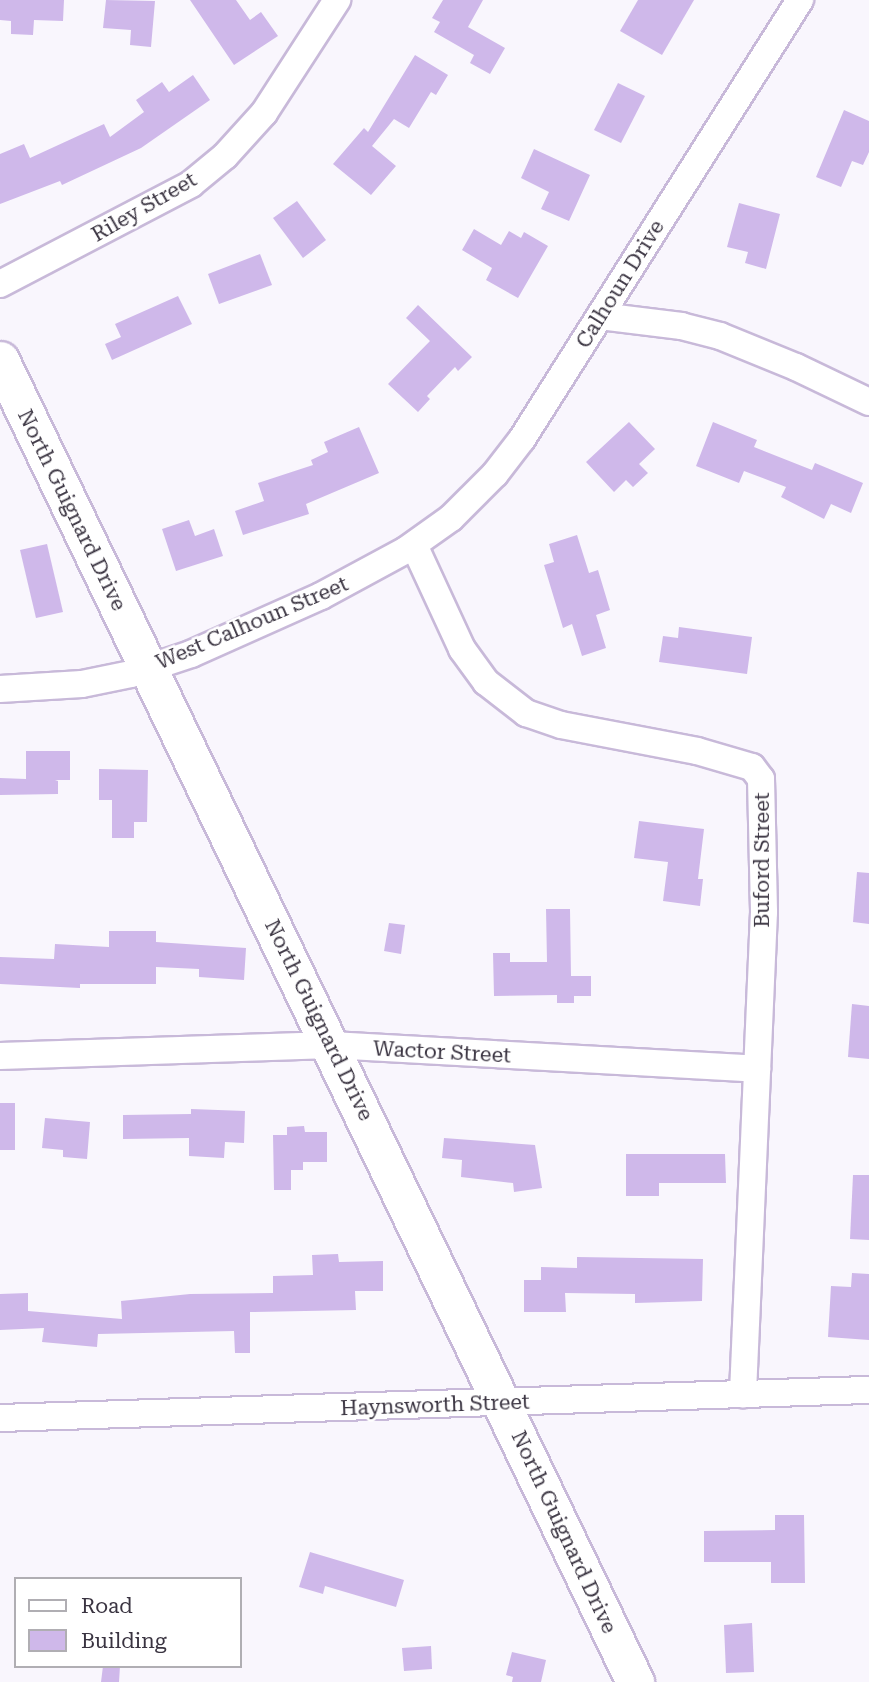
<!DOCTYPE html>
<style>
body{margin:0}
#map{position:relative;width:869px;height:1682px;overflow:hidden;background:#f9f6fd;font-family:"Roboto Serif",serif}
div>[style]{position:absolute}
.building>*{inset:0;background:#cfb8ea}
.roads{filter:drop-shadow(2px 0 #c8b9d9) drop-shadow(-2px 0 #c8b9d9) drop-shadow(0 2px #c8b9d9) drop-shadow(0 -2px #c8b9d9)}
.minor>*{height:26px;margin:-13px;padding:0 13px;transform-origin:13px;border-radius:13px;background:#fff}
.highway>*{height:37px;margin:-18.5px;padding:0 18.5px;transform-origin:18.5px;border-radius:18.5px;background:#fff}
span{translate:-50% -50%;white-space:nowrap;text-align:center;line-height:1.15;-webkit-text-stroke:5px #fff;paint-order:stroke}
.street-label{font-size:21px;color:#3a3441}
.legend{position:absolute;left:14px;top:1577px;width:228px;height:91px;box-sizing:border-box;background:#fff;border:2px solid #b0aeb3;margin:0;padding:9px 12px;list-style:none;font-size:21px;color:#3a3441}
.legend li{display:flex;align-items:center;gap:14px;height:35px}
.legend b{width:35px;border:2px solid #b0aeb3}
</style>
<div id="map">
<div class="building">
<i style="clip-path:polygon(0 0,64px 0,63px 21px,34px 20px,33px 35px,11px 34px,11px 21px,0 20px)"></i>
<i style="clip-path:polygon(106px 0,155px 1px,151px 47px,130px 45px,131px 30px,103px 28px)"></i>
<i style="clip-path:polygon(190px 0,236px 0,250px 20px,261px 12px,278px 36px,234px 65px)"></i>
<i style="clip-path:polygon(443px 0,483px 0,468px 27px,505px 48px,490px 74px,470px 63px,474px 55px,434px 32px,440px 22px,432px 18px)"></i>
<i style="clip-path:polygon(638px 0,694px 0,662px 55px,620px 31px)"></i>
<i style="clip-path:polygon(415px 55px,448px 75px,436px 95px,431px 92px,409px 128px,394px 119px,372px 146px,396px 166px,371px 195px,333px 164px,364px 128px,368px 132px)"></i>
<i style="clip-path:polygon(193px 75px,210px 100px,141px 148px,62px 185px,60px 181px,0 204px,0 154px,24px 144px,30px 158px,104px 124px,110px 137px,144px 112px,136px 100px,162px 82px,169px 92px)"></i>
<i style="clip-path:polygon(618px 83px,645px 96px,621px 143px,594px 130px)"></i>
<i style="clip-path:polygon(844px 110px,869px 121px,869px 152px,863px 165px,852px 161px,841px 187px,816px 177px)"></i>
<i style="clip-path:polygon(534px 149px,590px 175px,569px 221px,541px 209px,549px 192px,521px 178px)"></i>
<i style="clip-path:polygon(297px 201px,326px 240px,303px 258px,273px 218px)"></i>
<i style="clip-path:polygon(739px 203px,780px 214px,766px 269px,745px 263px,748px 252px,727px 247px)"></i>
<i style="clip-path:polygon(474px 229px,501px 245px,509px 231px,521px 238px,524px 232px,548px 246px,518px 298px,486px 280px,492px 268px,462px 250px)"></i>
<i style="clip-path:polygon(260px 254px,272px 285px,219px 304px,208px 274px)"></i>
<i style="clip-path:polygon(178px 296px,192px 324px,112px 360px,105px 344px,121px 337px,115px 324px)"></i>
<i style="clip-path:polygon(418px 305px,472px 357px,458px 371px,455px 367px,427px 396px,430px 399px,418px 412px,388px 384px,430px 341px,406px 318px)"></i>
<i style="clip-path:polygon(629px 422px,655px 449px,639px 464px,648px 473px,633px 487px,626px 480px,614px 492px,586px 462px)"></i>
<i style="clip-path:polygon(713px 422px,757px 440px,754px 447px,812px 470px,815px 463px,863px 483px,851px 513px,831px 504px,824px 519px,781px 497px,786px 487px,744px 471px,739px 483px,696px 466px)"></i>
<i style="clip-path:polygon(359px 427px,379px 473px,306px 504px,309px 514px,243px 535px,235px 511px,264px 501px,258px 483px,313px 465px,311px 460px,328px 452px,324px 442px)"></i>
<i style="clip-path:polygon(189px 520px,195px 536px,214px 529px,223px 556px,176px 571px,162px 529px)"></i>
<i style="clip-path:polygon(577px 535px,589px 573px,598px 570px,610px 610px,596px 615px,606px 648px,582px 656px,572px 624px,563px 628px,544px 565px,554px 562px,549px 544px)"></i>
<i style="clip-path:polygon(47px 544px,63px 612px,36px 618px,20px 550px)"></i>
<i style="clip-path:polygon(679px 627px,752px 637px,747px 674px,659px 662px,663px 636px,678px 638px)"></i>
<i style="clip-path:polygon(26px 751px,70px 751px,70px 780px,55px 780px,58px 781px,58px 794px,0 795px,0 778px,26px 779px)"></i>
<i style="clip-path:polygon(99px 769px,148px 770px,147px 822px,134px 822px,134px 838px,112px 838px,112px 800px,99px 800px)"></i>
<i style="clip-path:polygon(639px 821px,704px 829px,698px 879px,703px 879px,700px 906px,663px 901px,668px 862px,634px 858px)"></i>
<i style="clip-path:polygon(857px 872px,869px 873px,869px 924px,853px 922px)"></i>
<i style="clip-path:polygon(546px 909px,570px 909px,571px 976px,591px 976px,591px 996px,574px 996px,574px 1003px,557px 1003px,557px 995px,494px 996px,493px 953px,510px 953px,510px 962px,547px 962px)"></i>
<i style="clip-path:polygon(389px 923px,405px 925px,401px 954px,384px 951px)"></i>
<i style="clip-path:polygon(109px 931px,156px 931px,156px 942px,246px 948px,244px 980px,199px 977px,199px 969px,156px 967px,156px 984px,80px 984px,80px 988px,0 984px,0 957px,54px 959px,55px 944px,109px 947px)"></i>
<i style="clip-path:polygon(852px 1004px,869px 1006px,869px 1059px,848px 1057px)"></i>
<i style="clip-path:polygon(0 1103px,15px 1103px,15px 1150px,0 1150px)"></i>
<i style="clip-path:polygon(191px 1109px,245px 1111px,244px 1143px,225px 1142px,224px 1158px,189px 1156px,189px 1138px,123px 1139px,123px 1115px,191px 1114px)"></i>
<i style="clip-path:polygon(45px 1118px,90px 1122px,87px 1159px,63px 1157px,63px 1150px,42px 1148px)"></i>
<i style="clip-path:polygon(304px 1126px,305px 1132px,327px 1132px,327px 1162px,303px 1162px,303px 1170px,291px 1170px,291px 1190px,274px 1190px,273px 1135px,287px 1135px,287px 1127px)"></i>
<i style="clip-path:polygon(444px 1138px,535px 1145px,542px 1188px,514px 1192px,513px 1183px,461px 1177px,462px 1160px,442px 1158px)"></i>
<i style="clip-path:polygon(626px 1154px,725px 1154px,726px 1183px,659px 1183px,659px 1196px,626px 1196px)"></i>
<i style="clip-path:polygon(853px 1175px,869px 1175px,869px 1240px,850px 1239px)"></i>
<i style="clip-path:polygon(338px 1254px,339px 1262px,383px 1261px,383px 1291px,355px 1291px,356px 1310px,250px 1312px,250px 1353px,235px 1353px,234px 1331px,98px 1334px,97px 1347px,42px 1342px,44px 1328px,0 1330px,0 1294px,28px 1293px,28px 1311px,122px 1319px,121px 1301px,190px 1294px,273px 1293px,273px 1276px,313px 1275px,312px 1255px)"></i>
<i style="clip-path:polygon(577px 1257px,703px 1259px,702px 1301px,635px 1303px,635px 1294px,565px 1293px,566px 1312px,524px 1312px,524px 1280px,541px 1280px,541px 1267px,577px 1268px)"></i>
<i style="clip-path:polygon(852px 1273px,869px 1274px,869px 1340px,828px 1337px,831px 1286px,851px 1287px)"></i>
<i style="clip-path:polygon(775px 1515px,804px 1515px,805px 1583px,771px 1583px,771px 1562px,704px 1562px,704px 1531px,775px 1530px)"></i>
<i style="clip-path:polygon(310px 1552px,404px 1580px,396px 1607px,325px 1586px,323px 1594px,299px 1587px)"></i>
<i style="clip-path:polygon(752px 1623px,754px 1672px,726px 1673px,724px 1625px)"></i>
<i style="clip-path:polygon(431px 1646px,432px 1669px,404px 1671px,402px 1648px)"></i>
<i style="clip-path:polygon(512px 1652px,546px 1660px,541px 1682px,512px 1682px,513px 1677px,506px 1675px)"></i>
<i style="clip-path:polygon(103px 1666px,120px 1666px,119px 1682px,101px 1682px)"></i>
</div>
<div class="roads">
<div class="minor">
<i style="left:0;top:284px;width:216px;rotate:-27.6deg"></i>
<i style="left:191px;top:184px;width:44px;rotate:-39.5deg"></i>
<i style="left:225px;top:156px;width:58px;rotate:-47.8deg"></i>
<i style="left:264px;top:113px;width:135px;rotate:-57.1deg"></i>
<i style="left:600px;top:316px;width:82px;rotate:7deg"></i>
<i style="left:681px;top:326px;width:40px;rotate:14.4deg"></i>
<i style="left:720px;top:336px;width:82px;rotate:22.2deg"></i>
<i style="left:796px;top:367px;width:81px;rotate:25.6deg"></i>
<i style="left:414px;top:545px;width:115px;rotate:65.2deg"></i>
<i style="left:462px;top:649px;width:41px;rotate:54deg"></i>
<i style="left:486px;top:682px;width:51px;rotate:37.8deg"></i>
<i style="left:526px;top:713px;width:37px;rotate:19deg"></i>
<i style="left:561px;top:725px;width:138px;rotate:10.8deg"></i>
<i style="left:697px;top:751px;width:57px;rotate:16.2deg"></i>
<i style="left:752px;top:767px;width:15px;rotate:53deg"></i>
<i style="left:761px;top:779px;width:133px;rotate:88.7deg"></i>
<i style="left:764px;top:912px;width:483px;rotate:92.5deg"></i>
<i style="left:0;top:689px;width:82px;rotate:-3.5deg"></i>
<i style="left:82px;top:684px;width:50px;rotate:-11.5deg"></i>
<i style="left:131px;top:674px;width:63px;rotate:-18.4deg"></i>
<i style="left:191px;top:654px;width:142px;rotate:-24deg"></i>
<i style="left:321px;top:596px;width:97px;rotate:-28.4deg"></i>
<i style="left:406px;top:550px;width:55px;rotate:-35.4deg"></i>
<i style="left:451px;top:518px;width:62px;rotate:-45deg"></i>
<i style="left:495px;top:474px;width:44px;rotate:-52.4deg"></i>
<i style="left:522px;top:439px;width:520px;rotate:-57.66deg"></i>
<i style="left:0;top:1056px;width:331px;rotate:-1.9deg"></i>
<i style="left:331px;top:1045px;width:427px;rotate:3.2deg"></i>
<i style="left:0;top:1418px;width:869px;rotate:-1.85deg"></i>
</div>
<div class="highway">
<i style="left:0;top:360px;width:1467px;rotate:64.34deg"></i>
</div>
</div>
<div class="street-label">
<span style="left:144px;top:207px;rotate:-30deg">Riley Street</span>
<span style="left:620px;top:284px;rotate:-58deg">Calhoun Drive</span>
<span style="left:72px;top:510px;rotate:64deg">North Guignard Drive</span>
<span style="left:252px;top:623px;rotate:-23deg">West Calhoun Street</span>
<span style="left:762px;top:860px;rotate:-90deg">Buford Street</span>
<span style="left:319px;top:1020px;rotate:64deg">North Guignard Drive</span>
<span style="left:442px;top:1052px;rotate:3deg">Wactor Street</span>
<span style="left:435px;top:1405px;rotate:-2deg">Haynsworth Street</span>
<span style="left:564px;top:1532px;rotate:65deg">North Guignard Drive</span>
</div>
<ul class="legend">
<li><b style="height:9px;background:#fff"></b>Road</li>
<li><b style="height:19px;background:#cfb8ea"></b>Building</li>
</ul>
</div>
